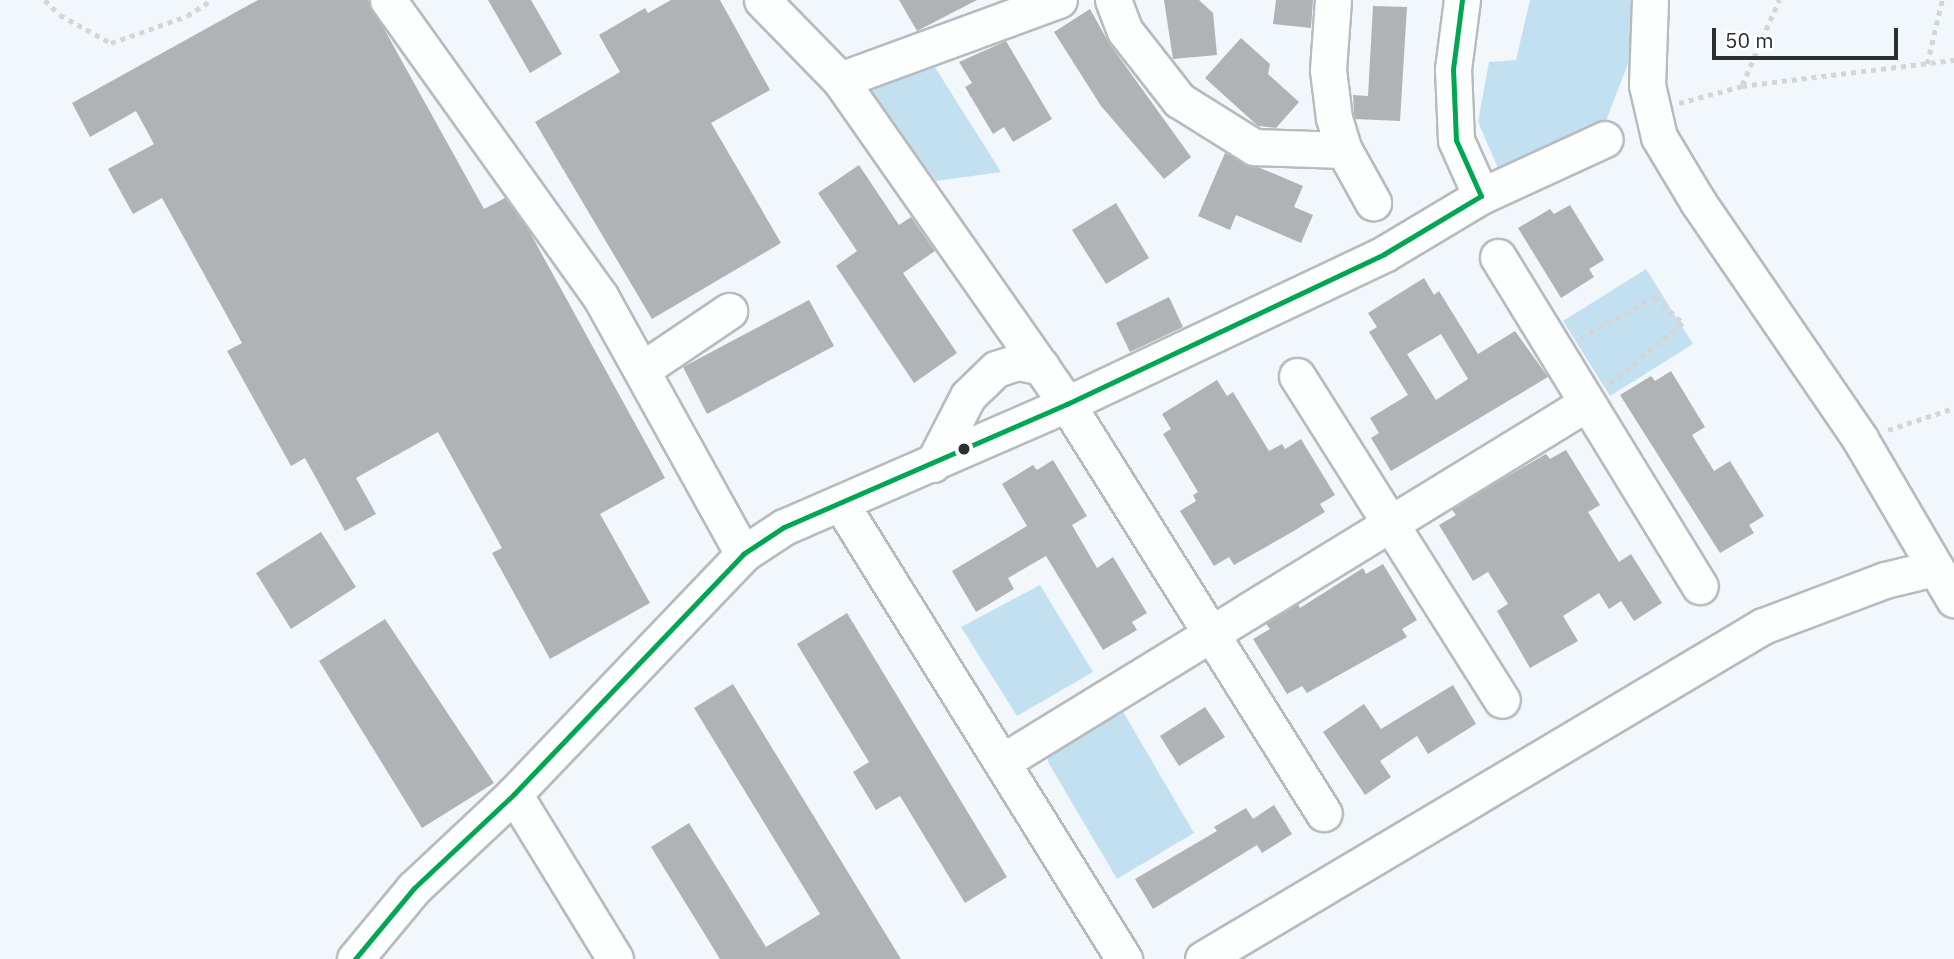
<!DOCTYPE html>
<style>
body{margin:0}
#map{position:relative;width:1954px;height:959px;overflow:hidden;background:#f2f7fb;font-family:"IBM Plex Sans",sans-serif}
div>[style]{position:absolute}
.green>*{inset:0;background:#c3e0f1}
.building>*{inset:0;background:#afb3b6}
.path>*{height:4.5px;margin-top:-2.25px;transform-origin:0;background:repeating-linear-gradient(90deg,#d4d6d6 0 5px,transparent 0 10px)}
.roads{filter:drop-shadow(2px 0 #b7bbbe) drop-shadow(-2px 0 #b7bbbe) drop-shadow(0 2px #b7bbbe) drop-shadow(0 -2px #b7bbbe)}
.minor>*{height:35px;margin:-17.5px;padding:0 17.5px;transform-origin:17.5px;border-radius:17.5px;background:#fdfefe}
.bus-1>*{height:5px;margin:-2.5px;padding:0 2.5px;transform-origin:2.5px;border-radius:2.5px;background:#00a651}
.dots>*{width:19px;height:19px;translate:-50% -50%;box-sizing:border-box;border:4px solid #fff;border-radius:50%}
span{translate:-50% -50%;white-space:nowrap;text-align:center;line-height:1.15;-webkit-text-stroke:5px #fff;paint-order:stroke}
.scale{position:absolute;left:1712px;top:28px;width:186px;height:32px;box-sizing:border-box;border:4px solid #2a2f32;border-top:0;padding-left:9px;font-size:21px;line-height:24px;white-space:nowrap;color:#2a2f32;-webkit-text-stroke:5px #fff;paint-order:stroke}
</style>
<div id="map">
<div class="green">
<i style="clip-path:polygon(1530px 0,1632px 0,1629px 61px,1606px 121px,1500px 173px,1478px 122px,1489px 62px,1516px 60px)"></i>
<i style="clip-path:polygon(931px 61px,1001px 172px,936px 181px,870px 90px)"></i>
<i style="clip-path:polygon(1646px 269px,1693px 344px,1610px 396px,1563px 321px)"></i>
<i style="clip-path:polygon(1040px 585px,1093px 672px,1017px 716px,961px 627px)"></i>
<i style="clip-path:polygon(1122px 710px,1194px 833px,1117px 879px,1048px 762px,1048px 753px)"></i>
</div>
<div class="building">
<i style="clip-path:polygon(258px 0,368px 0,484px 209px,505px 198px,528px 229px,665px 478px,600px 514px,650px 603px,550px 659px,492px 553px,502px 548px,438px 432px,356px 478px,376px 514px,345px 531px,305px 458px,291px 466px,227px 351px,242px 343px,162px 198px,133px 214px,108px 169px,154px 144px,136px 111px,90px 137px,72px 103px)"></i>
<i style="clip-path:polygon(488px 0,531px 0,562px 54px,530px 73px)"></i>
<i style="clip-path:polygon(671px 0,720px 0,770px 90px,711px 123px,781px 243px,652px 319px,535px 122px,620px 72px,599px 35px,645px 8px,648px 13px)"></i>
<i style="clip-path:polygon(899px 0,977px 0,917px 31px)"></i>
<i style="clip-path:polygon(1164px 0,1199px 0,1213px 13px,1217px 55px,1173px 59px)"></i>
<i style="clip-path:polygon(1276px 0,1313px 0,1311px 28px,1273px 24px)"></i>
<i style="clip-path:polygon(1373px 6px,1407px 7px,1400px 121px,1355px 119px,1354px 114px,1353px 95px,1368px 96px)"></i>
<i style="clip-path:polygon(1090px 9px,1109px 43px,1191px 157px,1164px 179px,1101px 106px,1054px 32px)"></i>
<i style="clip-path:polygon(1241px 38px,1270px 64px,1268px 74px,1299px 102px,1276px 128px,1258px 126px,1205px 78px)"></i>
<i style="clip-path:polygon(1006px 41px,1052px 119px,1013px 142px,1004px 127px,993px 134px,965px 87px,972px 83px,959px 62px)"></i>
<i style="clip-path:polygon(1225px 153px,1303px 186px,1294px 207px,1313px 215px,1301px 243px,1236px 215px,1230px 230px,1198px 216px)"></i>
<i style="clip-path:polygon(859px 165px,899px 225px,911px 217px,935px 251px,903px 273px,957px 353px,914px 383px,836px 266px,857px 251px,818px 193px)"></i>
<i style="clip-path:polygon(1116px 203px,1149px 258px,1106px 284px,1072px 230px)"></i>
<i style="clip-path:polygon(1570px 205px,1604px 260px,1589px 269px,1594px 277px,1561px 298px,1518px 228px,1550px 209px,1554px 214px)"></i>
<i style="clip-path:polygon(evenodd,1424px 278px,1434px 295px,1439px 291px,1478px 354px,1515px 331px,1548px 377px,1391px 471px,1371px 438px,1379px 433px,1370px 418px,1408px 395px,1369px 332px,1377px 327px,1368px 313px,1424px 278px,1441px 334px,1468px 379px,1436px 400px,1407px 354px,1441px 334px)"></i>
<i style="clip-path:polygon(1169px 297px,1183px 327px,1130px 352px,1116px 323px)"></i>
<i style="clip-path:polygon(809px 300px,834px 346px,707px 414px,683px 367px)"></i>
<i style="clip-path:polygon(1671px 371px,1705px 427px,1692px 435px,1714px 471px,1730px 461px,1764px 516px,1749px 525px,1754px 533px,1720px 553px,1620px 395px,1651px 376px,1655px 381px)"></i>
<i style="clip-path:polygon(1217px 380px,1227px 396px,1233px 392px,1269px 451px,1282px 444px,1285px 449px,1301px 439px,1335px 495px,1320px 504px,1325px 512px,1292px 532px,1234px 565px,1229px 557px,1214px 566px,1180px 511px,1196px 501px,1193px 495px,1198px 492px,1163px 434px,1171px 429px,1162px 414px)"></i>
<i style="clip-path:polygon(1566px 450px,1600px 505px,1588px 512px,1619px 562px,1631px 554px,1662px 603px,1634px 621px,1621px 601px,1609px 609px,1599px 593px,1563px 616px,1578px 641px,1530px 668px,1497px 611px,1508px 604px,1488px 572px,1473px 581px,1439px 525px,1456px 515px,1452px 510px,1484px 490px,1546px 454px,1550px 459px)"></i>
<i style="clip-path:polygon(1053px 460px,1087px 516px,1072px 525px,1097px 568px,1113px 557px,1147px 613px,1132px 622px,1137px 630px,1103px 650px,1046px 556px,1008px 578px,1014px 589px,976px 612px,952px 571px,1027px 526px,1002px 484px,1033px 465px,1037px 470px)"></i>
<i style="clip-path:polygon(321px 532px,356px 587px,291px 629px,256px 573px)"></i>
<i style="clip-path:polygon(1383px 564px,1417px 620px,1402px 629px,1407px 637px,1307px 693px,1302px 686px,1287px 694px,1253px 639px,1270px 629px,1266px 624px,1298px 604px,1300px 608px,1363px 568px,1366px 574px)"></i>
<i style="clip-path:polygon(847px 613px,1007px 877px,965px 903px,900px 796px,876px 810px,853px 772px,869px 762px,797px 644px)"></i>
<i style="clip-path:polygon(385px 619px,494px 783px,422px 828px,319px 661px)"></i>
<i style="clip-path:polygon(733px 684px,901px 959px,720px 959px,651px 847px,689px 823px,766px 947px,820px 914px,694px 708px)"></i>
<i style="clip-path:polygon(1453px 685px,1476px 724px,1428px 754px,1417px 736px,1380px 761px,1391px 777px,1365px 795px,1323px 732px,1364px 704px,1381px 729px)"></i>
<i style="clip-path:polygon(1205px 707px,1225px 737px,1179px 766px,1160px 736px)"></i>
<i style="clip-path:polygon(1274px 805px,1292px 834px,1262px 853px,1257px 845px,1153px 909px,1135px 879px,1217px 831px,1214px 827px,1246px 808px,1253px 819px)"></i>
</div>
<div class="path">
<i style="left:45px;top:0;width:21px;rotate:45deg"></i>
<i style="left:60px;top:15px;width:58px;rotate:28.8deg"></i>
<i style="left:111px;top:43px;width:81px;rotate:-19.6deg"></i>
<i style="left:187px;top:16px;width:30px;rotate:-33deg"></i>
<i style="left:1927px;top:64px;width:66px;rotate:-76.8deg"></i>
<i style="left:1742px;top:85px;width:93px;rotate:-66.5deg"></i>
<i style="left:1679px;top:103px;width:65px;rotate:-15.1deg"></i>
<i style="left:1742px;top:86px;width:214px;rotate:-7deg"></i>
<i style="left:1581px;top:338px;width:85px;rotate:-29deg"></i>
<i style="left:1655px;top:297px;width:38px;rotate:43deg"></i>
<i style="left:1683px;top:323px;width:95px;rotate:140.1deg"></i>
<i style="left:1888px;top:430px;width:70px;rotate:-18.4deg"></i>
</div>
<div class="roads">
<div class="minor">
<i style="left:388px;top:0;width:364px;rotate:54.4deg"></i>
<i style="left:600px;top:296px;width:295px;rotate:61deg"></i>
<i style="left:762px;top:0;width:112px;rotate:45.7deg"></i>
<i style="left:840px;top:80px;width:396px;rotate:55deg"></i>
<i style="left:1067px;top:404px;width:483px;rotate:57.9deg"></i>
<i style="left:1113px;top:0;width:33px;rotate:69deg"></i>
<i style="left:1125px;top:31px;width:88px;rotate:52deg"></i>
<i style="left:1179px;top:100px;width:89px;rotate:32.1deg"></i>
<i style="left:1254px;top:147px;width:90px;rotate:1.9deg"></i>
<i style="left:1333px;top:0;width:70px;rotate:94.1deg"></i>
<i style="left:1328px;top:70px;width:48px;rotate:82.9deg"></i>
<i style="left:1334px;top:118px;width:34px;rotate:73deg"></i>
<i style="left:1344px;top:150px;width:60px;rotate:60.9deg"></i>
<i style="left:1650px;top:0;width:85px;rotate:92deg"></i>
<i style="left:1647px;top:85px;width:53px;rotate:77deg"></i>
<i style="left:1659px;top:137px;width:76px;rotate:59deg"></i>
<i style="left:1698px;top:202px;width:287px;rotate:55.6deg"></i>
<i style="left:1860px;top:439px;width:186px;rotate:59.6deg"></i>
<i style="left:840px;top:80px;width:233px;rotate:-20.1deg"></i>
<i style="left:1481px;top:196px;width:136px;rotate:-24.7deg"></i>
<i style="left:1498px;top:257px;width:386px;rotate:58.5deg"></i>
<i style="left:643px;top:369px;width:104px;rotate:-34deg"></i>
<i style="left:1297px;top:376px;width:383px;rotate:57.7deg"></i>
<i style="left:933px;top:464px;width:76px;rotate:-62.8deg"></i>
<i style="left:968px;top:396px;width:39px;rotate:-44deg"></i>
<i style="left:996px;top:369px;width:22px;rotate:-18deg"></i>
<i style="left:1017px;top:362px;width:25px;rotate:11deg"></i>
<i style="left:841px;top:504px;width:536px;rotate:58.12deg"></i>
<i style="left:1002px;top:762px;width:686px;rotate:-31.54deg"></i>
<i style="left:514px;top:794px;width:193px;rotate:58.5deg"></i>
<i style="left:355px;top:959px;width:92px;rotate:-50.3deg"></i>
<i style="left:414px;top:888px;width:137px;rotate:-43.2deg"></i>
<i style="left:514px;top:794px;width:332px;rotate:-46.3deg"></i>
<i style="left:743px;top:554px;width:49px;rotate:-33.4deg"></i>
<i style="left:784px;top:527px;width:309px;rotate:-23.5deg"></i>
<i style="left:1067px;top:404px;width:351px;rotate:-25.3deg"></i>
<i style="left:1384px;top:254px;width:113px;rotate:-30.9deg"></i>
<i style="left:1481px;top:196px;width:61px;rotate:-114.1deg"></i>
<i style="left:1456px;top:140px;width:71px;rotate:-92.4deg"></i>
<i style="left:1453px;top:69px;width:70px;rotate:-82.6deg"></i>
<i style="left:1203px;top:959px;width:652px;rotate:-30.74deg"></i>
<i style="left:1763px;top:626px;width:130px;rotate:-20.7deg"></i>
<i style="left:1885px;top:580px;width:51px;rotate:-13.5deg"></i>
</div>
</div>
<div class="bus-1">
<i style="left:355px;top:959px;width:92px;rotate:-50.3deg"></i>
<i style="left:414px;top:888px;width:137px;rotate:-43.2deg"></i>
<i style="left:514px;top:794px;width:332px;rotate:-46.3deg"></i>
<i style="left:743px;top:554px;width:49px;rotate:-33.4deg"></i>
<i style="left:784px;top:527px;width:309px;rotate:-23.5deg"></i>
<i style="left:1067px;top:404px;width:351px;rotate:-25.3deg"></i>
<i style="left:1384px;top:254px;width:113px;rotate:-30.9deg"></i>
<i style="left:1481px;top:196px;width:61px;rotate:-114.1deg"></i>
<i style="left:1456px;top:140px;width:71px;rotate:-92.4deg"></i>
<i style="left:1453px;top:69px;width:70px;rotate:-82.6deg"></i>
</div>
<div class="dots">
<i style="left:964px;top:449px;background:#2a2f32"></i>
</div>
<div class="scale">50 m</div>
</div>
